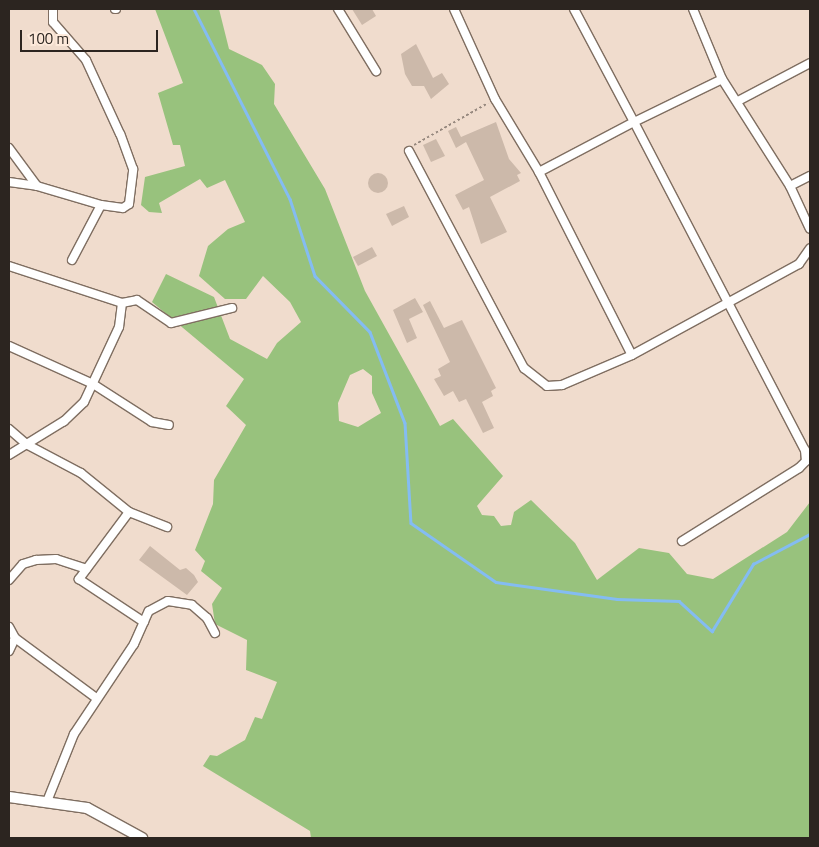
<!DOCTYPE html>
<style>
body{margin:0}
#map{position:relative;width:819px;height:847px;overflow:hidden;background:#f0dccd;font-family:"Titillium Web",sans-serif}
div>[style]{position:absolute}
.green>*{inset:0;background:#98c27d}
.stream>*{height:2.5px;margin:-1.25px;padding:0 1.25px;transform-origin:1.25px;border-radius:1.25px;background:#84bcf2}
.building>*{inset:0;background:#ccb9aa}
.round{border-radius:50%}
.path>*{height:2px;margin-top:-1px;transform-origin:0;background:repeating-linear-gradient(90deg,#96887e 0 2.5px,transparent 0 5px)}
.roads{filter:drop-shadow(1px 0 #7f6e61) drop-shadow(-1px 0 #7f6e61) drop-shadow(0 1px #7f6e61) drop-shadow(0 -1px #7f6e61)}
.minor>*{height:8px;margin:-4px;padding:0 4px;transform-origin:4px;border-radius:4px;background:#fff}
.tertiary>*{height:10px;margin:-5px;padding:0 5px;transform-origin:5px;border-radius:5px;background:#fff}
span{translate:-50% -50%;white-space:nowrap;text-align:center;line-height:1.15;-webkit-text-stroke:4px #fde9da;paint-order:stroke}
.frame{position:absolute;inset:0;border:10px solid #2c2520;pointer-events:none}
.scale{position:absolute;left:20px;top:30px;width:138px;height:22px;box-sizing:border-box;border:2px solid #2c2520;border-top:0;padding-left:6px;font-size:15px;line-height:18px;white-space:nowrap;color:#2c2520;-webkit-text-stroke:4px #fde9da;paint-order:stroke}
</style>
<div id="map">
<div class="green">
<i style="clip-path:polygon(evenodd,155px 9px,219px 9px,229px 49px,262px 65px,275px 84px,274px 104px,325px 189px,365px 291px,440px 426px,453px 419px,503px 476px,477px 506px,482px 515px,494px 516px,501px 526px,511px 525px,514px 512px,531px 500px,575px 543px,597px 580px,639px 548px,669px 553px,687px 574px,713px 579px,787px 532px,810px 502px,810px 838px,311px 838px,310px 831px,203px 766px,210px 755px,217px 756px,245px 740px,255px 717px,262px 719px,277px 682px,246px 670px,247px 640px,215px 624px,212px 604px,222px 588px,201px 571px,205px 561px,195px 550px,213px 504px,214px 480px,246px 425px,226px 406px,244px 379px,152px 302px,166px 274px,214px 297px,230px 339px,267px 359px,277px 343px,301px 322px,290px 302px,263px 276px,246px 299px,225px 299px,199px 276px,208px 246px,228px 229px,245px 222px,225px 180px,207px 188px,200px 179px,159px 203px,162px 213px,149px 212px,141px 205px,145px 177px,185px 166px,180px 145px,173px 145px,158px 93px,183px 83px,155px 9px,363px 369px,372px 376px,372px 393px,381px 413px,358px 427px,339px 421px,338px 403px,350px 375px,363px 369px)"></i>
</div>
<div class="stream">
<i style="left:194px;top:9px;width:213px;rotate:63.2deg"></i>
<i style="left:290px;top:199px;width:81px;rotate:72deg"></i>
<i style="left:315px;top:276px;width:78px;rotate:45.5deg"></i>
<i style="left:370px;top:332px;width:97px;rotate:69deg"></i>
<i style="left:405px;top:423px;width:100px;rotate:86.6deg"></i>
<i style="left:411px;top:523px;width:103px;rotate:34.8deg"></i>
<i style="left:496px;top:582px;width:122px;rotate:8deg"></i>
<i style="left:617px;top:599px;width:62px;rotate:1.8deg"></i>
<i style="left:679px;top:601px;width:45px;rotate:42.3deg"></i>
<i style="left:712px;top:631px;width:79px;rotate:-58.5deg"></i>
<i style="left:753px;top:564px;width:64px;rotate:-27.8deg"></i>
</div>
<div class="building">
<i style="clip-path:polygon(352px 9px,372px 9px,376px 16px,362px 25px)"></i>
<i style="clip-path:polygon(416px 44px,433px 78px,442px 73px,449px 84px,431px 99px,424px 86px,412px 86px,405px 74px,401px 54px)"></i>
<i style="clip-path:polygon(496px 122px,509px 159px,521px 173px,517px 175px,520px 181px,490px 197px,507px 232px,481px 244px,469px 207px,463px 210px,455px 195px,484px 180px,466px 142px,456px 148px,448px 131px,456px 127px,461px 137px)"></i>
<i style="clip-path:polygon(436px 139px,445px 156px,431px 162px,423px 145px)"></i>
<i class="round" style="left:368px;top:173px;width:20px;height:20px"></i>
<i style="clip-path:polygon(404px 206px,409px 217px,392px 226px,386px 214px)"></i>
<i style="clip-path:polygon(372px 247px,377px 256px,358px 266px,353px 257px)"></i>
<i style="clip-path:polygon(415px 298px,423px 312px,409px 319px,417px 338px,407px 343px,393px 310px)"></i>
<i style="clip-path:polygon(430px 301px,444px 328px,462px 320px,496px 388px,491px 391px,493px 396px,482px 402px,494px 428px,483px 433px,466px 399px,459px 402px,453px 391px,444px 396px,434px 379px,441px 376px,438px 369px,450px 362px,423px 305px)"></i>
<i style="clip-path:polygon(150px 546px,180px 570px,186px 568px,194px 575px,198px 582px,187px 595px,139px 560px)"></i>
</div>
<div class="path">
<i style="left:414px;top:145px;width:85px;rotate:-29.6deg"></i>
</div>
<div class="roads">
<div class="minor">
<i style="left:115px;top:9px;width:1px"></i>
<i style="left:338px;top:9px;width:73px;rotate:58.5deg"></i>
<i style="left:454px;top:9px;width:99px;rotate:65.5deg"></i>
<i style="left:495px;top:99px;width:85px;rotate:58.9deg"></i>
<i style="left:539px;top:172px;width:205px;rotate:63.1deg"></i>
<i style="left:574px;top:9px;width:128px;rotate:62deg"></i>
<i style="left:634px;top:122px;width:98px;rotate:-26deg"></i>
<i style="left:693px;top:9px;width:76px;rotate:67.5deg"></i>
<i style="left:722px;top:79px;width:127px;rotate:57.6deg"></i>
<i style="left:790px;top:186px;width:47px;rotate:65.1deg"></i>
<i style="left:738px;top:101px;width:81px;rotate:-27.8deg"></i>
<i style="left:9px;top:148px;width:47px;rotate:53.6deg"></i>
<i style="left:37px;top:186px;width:67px;rotate:16.5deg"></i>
<i style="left:101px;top:205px;width:22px;rotate:8deg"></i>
<i style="left:123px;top:208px;width:7px;rotate:-34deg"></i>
<i style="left:129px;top:204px;width:35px;rotate:-83deg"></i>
<i style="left:133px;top:169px;width:37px;rotate:-110deg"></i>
<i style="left:120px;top:134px;width:81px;rotate:-114.7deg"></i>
<i style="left:86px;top:60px;width:50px;rotate:-131deg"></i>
<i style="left:53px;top:22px;width:13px;rotate:-90deg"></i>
<i style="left:409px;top:151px;width:246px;rotate:62.1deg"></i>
<i style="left:524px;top:368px;width:29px;rotate:38deg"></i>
<i style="left:547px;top:386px;width:15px;rotate:-4deg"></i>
<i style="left:562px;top:385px;width:76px;rotate:-23.2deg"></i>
<i style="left:632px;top:355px;width:190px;rotate:-28.6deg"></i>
<i style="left:799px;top:264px;width:19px;rotate:-55deg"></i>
<i style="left:539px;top:172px;width:107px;rotate:-27.8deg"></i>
<i style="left:634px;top:122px;width:370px;rotate:62.5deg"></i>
<i style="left:805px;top:450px;width:11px;rotate:85deg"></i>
<i style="left:806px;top:461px;width:10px;rotate:135deg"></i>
<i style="left:799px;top:468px;width:138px;rotate:148deg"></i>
<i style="left:9px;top:182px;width:28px;rotate:8deg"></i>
<i style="left:790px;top:186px;width:22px;rotate:-27deg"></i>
<i style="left:72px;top:260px;width:62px;rotate:-62.2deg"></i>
<i style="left:9px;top:266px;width:119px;rotate:18.1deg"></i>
<i style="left:122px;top:303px;width:24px;rotate:97deg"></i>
<i style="left:119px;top:327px;width:83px;rotate:115deg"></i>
<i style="left:84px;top:402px;width:28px;rotate:136deg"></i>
<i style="left:64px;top:421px;width:65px;rotate:148.3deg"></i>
<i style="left:122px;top:303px;width:15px;rotate:-11deg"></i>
<i style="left:137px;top:300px;width:41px;rotate:34.1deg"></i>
<i style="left:171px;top:323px;width:63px;rotate:-13.8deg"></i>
<i style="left:9px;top:346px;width:92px;rotate:24.3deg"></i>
<i style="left:93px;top:384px;width:70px;rotate:32.8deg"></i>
<i style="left:152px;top:422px;width:17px;rotate:10deg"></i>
<i style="left:9px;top:429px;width:23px;rotate:41deg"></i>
<i style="left:26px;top:444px;width:62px;rotate:27.8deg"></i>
<i style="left:81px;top:473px;width:62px;rotate:39.1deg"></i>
<i style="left:129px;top:512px;width:41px;rotate:21.5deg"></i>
<i style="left:129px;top:512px;width:84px;rotate:126.7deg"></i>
<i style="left:79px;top:579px;width:78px;rotate:33.5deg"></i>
<i style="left:9px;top:580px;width:21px;rotate:-49deg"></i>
<i style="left:23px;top:564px;width:14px;rotate:-17deg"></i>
<i style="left:36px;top:560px;width:20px;rotate:-3deg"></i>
<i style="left:56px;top:559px;width:32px;rotate:18deg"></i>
<i style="left:9px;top:627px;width:13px;rotate:61deg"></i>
<i style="left:15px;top:638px;width:101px;rotate:36.5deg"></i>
<i style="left:9px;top:651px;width:14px;rotate:-65deg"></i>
<i style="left:48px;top:799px;width:70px;rotate:-68.2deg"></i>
<i style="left:74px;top:734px;width:108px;rotate:-56.3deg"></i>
<i style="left:134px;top:644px;width:36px;rotate:-66deg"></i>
<i style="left:149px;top:611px;width:21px;rotate:-28deg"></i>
<i style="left:168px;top:601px;width:24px;rotate:9deg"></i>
<i style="left:192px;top:605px;width:20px;rotate:41deg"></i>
<i style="left:207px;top:618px;width:17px;rotate:62deg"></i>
</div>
<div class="tertiary">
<i style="left:9px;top:797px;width:79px;rotate:8deg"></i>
<i style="left:87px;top:808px;width:63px;rotate:28.6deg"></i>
</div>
</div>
<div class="frame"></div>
<div class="scale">100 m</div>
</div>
